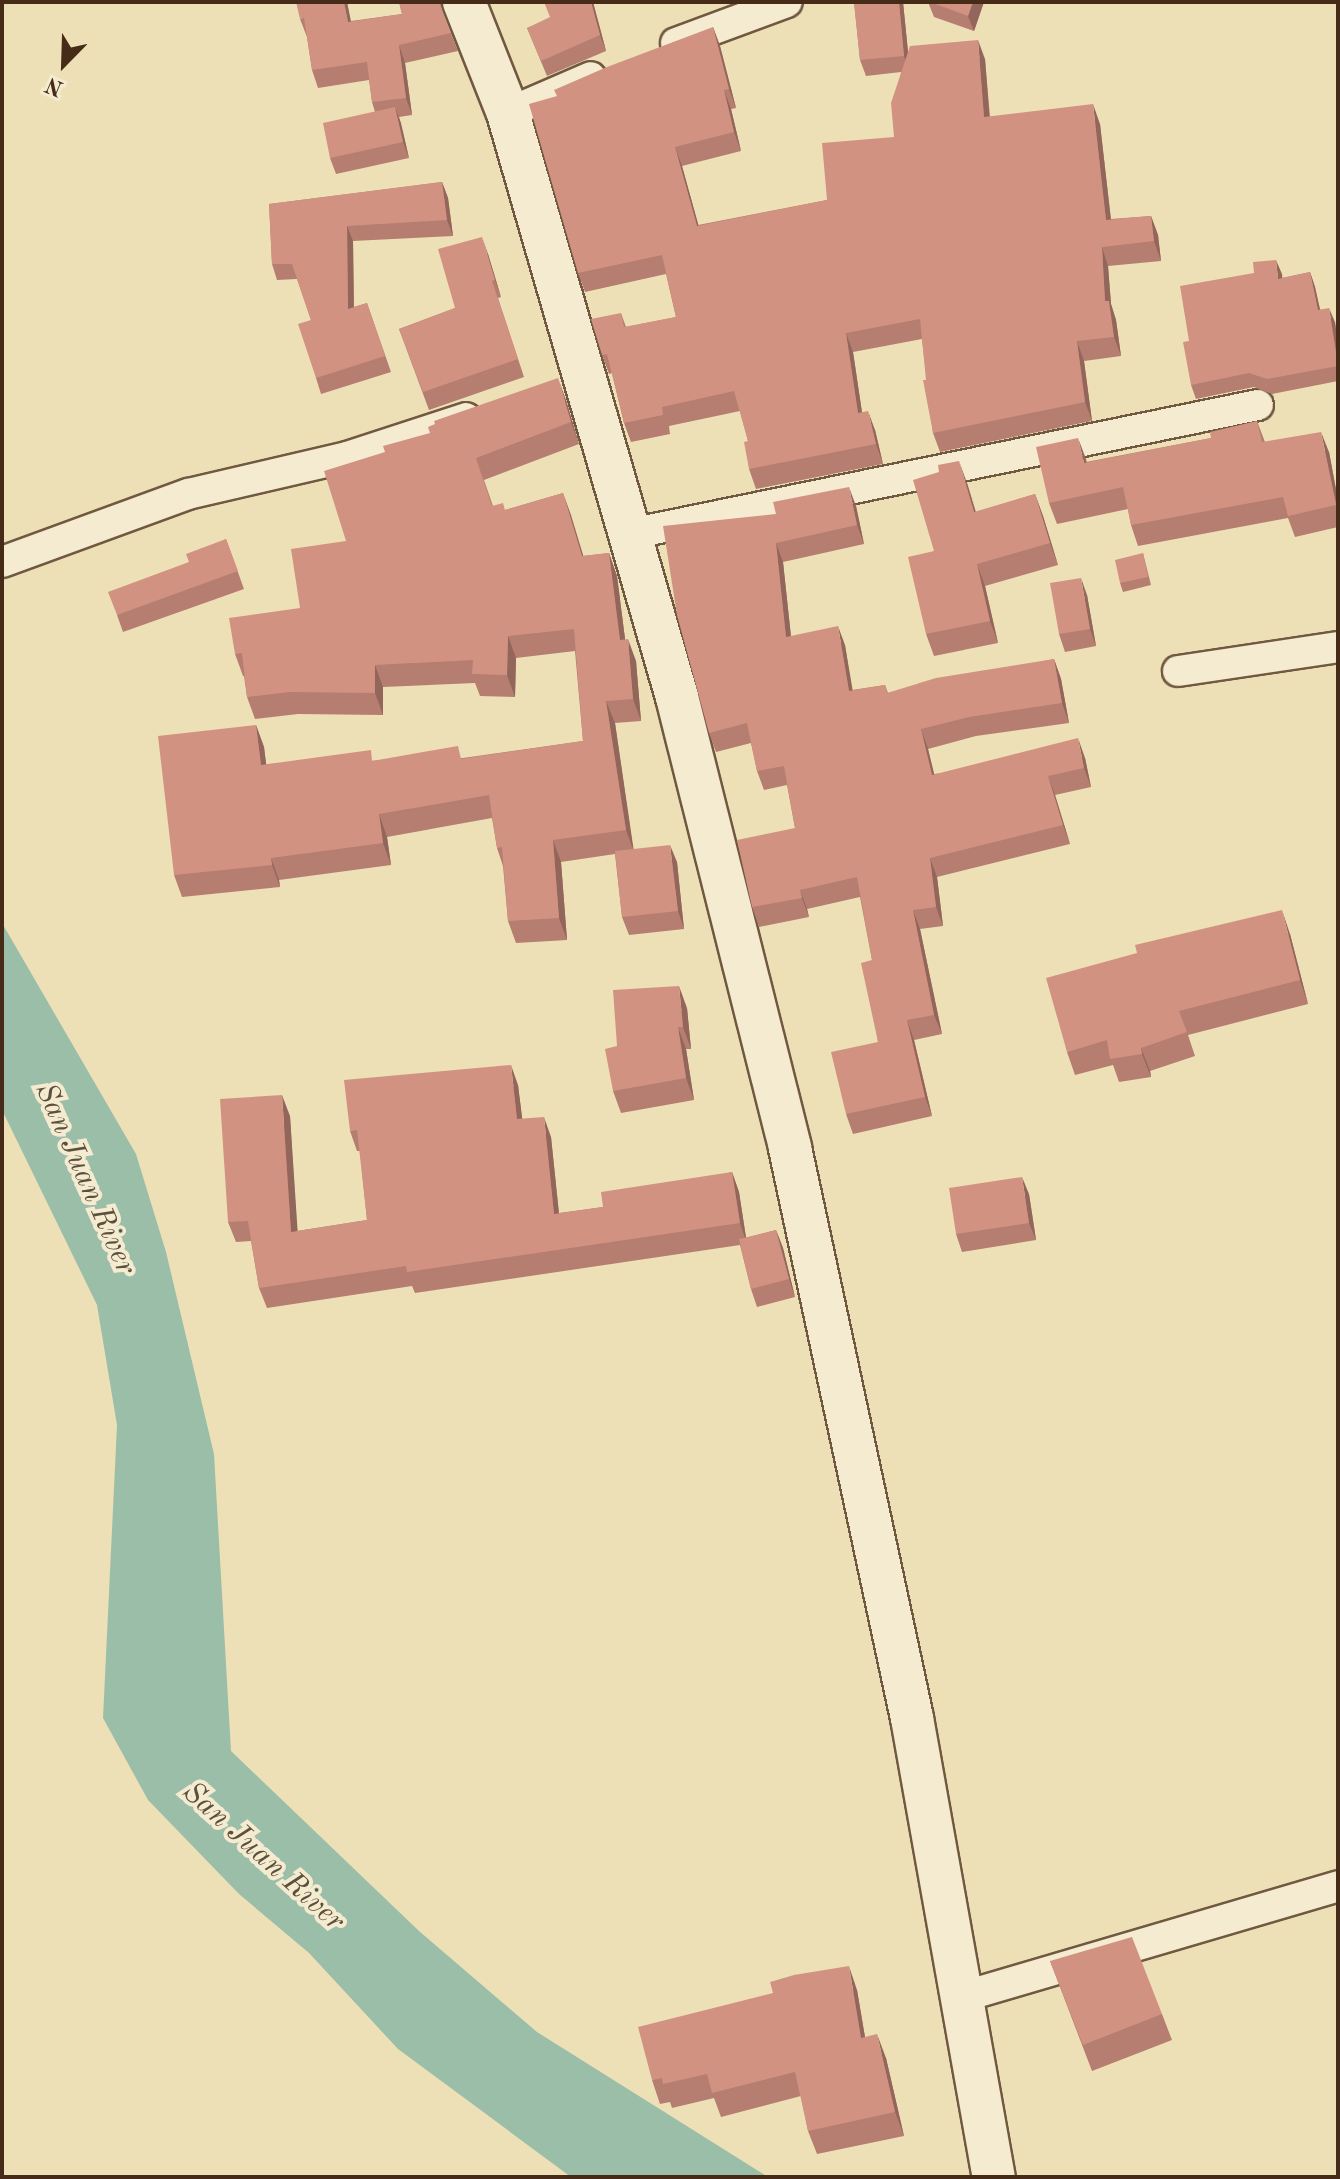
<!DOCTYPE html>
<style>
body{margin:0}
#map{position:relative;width:1340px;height:2179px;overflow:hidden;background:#eee0b6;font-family:"Old Standard TT",serif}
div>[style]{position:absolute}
.water>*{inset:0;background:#9bbea9}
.roads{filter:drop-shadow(2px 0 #705940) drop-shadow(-2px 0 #705940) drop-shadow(0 2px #705940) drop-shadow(0 -2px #705940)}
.street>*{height:30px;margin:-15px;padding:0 15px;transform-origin:15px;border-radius:15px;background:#f4ebd0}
.secondary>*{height:42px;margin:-21px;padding:0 21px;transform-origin:21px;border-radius:21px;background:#f4ebd0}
.wall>*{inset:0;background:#b57e70}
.shaded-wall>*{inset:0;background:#93665b}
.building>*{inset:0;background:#d29282}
span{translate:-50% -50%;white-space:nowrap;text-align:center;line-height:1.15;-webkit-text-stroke:8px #f4ebd0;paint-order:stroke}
.water-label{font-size:30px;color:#5b503c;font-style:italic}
.frame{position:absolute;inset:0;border:4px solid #462c18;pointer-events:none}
.north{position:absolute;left:24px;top:24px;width:80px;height:80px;-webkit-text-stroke:6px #f4ebd0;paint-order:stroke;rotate:203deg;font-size:22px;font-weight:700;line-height:32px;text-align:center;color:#462c18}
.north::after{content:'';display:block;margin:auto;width:28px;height:36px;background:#462c18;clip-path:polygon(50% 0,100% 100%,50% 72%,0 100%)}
</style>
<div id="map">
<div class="water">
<i style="clip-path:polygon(2px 923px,136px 1154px,166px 1252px,214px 1454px,231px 1751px,419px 1931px,537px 2032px,768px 2177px,571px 2177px,398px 2049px,309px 1953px,239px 1894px,148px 1800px,103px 1718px,117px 1425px,97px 1305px,2px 1110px)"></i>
</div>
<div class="roads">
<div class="street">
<i style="left:676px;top:43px;width:118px;rotate:-20.3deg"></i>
<i style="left:508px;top:113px;width:90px;rotate:-23.4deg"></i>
<i style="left:630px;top:534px;width:641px;rotate:-11.61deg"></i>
<i style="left:2px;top:562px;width:198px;rotate:-20.1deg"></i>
<i style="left:188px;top:494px;width:163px;rotate:-13.1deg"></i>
<i style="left:347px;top:457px;width:125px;rotate:-18.1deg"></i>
<i style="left:1178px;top:671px;width:162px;rotate:-8.5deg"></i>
<i style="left:962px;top:1997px;width:392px;rotate:-16.4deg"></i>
</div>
<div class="secondary">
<i style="left:464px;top:2px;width:119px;rotate:68.4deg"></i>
<i style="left:508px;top:113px;width:608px;rotate:73.86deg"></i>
<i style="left:677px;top:697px;width:465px;rotate:75.9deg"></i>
<i style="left:790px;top:1148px;width:583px;rotate:77.92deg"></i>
<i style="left:912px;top:1718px;width:466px;rotate:79.9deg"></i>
</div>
</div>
<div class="wall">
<i style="clip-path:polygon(347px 2px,351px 21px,402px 14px,399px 2px,441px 2px,441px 8px,458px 51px,405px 63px,412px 115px,399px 117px,409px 158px,336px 174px,330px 158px,375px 112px,372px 102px,369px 80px,318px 88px,312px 70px,307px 37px,300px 19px)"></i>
<i style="clip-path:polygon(593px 2px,606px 51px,547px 76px,527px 28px)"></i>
<i style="clip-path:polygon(854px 2px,903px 2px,908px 53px,985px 59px,990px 117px,1100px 124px,1111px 219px,1151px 216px,1158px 235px,1161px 261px,1108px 266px,1111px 304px,1116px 320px,1121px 356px,1084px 361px,1092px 421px,940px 452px,933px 433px,922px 339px,853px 352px,862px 412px,875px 430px,883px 464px,756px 489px,749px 469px,748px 441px,740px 411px,669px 426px,670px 434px,631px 442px,624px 423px,612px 373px,609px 374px,602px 355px,621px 313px,626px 327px,676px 317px,666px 274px,585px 292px,578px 273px,713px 27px,720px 46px,736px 108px,731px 109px,741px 151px,682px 166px,698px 225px,827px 200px,894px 137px,901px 72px,866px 76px,860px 60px)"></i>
<i style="clip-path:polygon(928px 2px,984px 2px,974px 31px,934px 17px)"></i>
<i style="clip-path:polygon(442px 182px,448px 198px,453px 236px,353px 241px,354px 307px,367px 303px,391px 372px,321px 394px,316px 378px,311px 320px,297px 279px,277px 280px,272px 264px,269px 204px)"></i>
<i style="clip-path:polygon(488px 254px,501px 297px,498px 298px,524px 377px,429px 410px,399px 329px,455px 308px)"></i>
<i style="clip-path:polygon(1310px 272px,1315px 287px,1320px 309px,1335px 322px,1338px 344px,1338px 381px,1272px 394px,1254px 387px,1196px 399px,1191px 385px,1189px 341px,1282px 274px,1282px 278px)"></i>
<i style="clip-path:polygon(566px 400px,579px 444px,484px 480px,493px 506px,505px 510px,563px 493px,583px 556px,609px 553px,617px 576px,625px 639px,636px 661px,641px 721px,615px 723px,633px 849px,677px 862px,684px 929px,629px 935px,622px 917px,615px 854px,561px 862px,567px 940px,516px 943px,508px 921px,503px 866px,497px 848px,492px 818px,387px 837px,391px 865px,279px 880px,280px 887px,182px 897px,174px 875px,256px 725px,264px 747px,266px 764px,463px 758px,583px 741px,575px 651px,516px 658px,515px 697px,480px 696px,475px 683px,383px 687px,383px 715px,298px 714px,255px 719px,247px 697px,244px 676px,243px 676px,235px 654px,300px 608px,346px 541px)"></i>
<i style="clip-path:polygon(1257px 421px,1265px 442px,1329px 452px,1338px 500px,1338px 527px,1295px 537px,1288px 518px,1138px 546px,1131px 525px,1128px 509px,1057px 524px,1049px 503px,1086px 462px,1211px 438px)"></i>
<i style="clip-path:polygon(967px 483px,976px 512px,1035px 494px,1043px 516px,1058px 565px,985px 586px,998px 643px,934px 656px,926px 634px,934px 551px)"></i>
<i style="clip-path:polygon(856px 506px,864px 544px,783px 562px,791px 636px,845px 645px,852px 690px,885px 685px,888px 693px,1054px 659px,1061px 679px,1069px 723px,976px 736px,928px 749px,934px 774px,1085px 758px,1091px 787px,1055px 795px,1070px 844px,937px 877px,943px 926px,920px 929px,942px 1034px,914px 1040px,932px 1116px,853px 1134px,846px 1114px,878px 1042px,872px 960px,860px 897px,807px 909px,809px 917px,759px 927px,752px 907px,795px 828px,787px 785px,764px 790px,757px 771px,751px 743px,716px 752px,709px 733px,776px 514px)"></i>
<i style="clip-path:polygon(226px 539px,244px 589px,123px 632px,117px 615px,189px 562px)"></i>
<i style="clip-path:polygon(1143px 553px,1151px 585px,1123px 592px,1120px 583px)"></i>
<i style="clip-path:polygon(1087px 595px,1096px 646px,1065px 652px,1059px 634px)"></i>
<i style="clip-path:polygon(1290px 934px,1308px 1004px,1188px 1035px,1195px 1056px,1150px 1071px,1151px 1077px,1119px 1082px,1113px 1065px,1075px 1075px,1067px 1052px)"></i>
<i style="clip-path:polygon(687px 1008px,691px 1049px,686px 1049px,694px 1100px,621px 1113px,613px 1091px,617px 1046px)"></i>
<i style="clip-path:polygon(518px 1085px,522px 1119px,551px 1137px,559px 1213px,603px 1207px,732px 1172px,739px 1192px,746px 1238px,776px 1230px,783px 1248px,795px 1297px,757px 1307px,751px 1289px,740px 1245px,415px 1293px,412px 1286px,267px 1308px,259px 1288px,251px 1241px,236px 1242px,228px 1222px,290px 1116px,297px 1231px,367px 1220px,360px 1151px,357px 1151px,350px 1131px)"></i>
<i style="clip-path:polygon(1029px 1194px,1036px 1240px,962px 1252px,956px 1234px)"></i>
<i style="clip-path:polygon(1050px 1961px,1162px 2014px,1172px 2040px,1092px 2071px)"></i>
<i style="clip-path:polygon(857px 1990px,865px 2037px,886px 2058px,904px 2136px,817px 2154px,808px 2131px,801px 2096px,721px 2117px,714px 2098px,672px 2108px,670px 2102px,660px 2104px,652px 2080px)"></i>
</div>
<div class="shaded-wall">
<i style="clip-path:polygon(344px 2px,347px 2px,354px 39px,348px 22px)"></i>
<i style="clip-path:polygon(591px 2px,593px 2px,606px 51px,600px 35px)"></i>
<i style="clip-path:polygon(899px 2px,903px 2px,910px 71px,904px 56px)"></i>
<i style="clip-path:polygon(973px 2px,984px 2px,974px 31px,968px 16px)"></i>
<i style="clip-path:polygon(713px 27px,720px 46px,736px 108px,729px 89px)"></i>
<i style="clip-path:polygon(978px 40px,985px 59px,991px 137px,984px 117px)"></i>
<i style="clip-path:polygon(399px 45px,405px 63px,412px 115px,406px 98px)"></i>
<i style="clip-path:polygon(724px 90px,731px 109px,741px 151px,734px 132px)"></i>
<i style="clip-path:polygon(1093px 104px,1100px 124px,1113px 239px,1106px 220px)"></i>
<i style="clip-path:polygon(395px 107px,401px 123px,409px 158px,403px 142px)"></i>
<i style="clip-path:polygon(675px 147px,682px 166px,704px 245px,697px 226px)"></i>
<i style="clip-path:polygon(442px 182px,448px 198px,453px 236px,447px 220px)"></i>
<i style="clip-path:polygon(1151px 216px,1158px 235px,1161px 261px,1154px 241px)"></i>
<i style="clip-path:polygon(347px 226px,353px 241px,354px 324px,348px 309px)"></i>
<i style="clip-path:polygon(482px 237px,488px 254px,501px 297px,495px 280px)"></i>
<i style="clip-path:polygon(1102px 247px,1108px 266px,1111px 304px,1116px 320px,1121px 356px,1114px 337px,1105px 301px)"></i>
<i style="clip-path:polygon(1276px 260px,1282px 274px,1284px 294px,1278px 279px)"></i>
<i style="clip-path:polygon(1310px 272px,1315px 287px,1323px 324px,1318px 310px)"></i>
<i style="clip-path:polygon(1329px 308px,1335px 322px,1338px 344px,1338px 362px)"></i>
<i style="clip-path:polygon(846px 333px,853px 352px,865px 433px,858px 413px)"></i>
<i style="clip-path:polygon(1077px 341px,1084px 361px,1092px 421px,1085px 402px)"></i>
<i style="clip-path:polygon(558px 378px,566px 400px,579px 444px,571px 422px)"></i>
<i style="clip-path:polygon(868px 411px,875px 430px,883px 464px,876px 444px)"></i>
<i style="clip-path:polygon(1321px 432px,1329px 452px,1338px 500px,1338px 512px)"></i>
<i style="clip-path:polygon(1078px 438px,1086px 459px,1091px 483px,1084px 463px)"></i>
<i style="clip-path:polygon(959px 461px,967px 483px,982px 534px,974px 512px)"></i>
<i style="clip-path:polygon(849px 487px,856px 506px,864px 544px,857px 525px)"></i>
<i style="clip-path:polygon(563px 493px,571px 515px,590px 578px,582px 556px)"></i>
<i style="clip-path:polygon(1035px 494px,1043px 516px,1058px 565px,1050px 543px)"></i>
<i style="clip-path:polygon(776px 543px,783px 562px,793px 656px,786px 637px)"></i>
<i style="clip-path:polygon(609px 553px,617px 576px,628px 662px,620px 640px)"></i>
<i style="clip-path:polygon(977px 564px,985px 586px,998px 643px,990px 621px)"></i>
<i style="clip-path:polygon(1081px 578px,1087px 595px,1096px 646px,1090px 629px)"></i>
<i style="clip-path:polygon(838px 626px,845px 645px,856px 710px,849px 691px)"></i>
<i style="clip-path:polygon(508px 636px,516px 658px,515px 697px,507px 675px)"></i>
<i style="clip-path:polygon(628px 639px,636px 661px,641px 721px,633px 699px)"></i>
<i style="clip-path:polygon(1054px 659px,1061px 679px,1069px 723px,1062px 703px)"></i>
<i style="clip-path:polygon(375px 665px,383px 687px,383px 715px,375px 693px)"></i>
<i style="clip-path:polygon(606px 701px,615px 723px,634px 852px,626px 830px)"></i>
<i style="clip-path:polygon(256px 725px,264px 747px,269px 787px,261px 765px)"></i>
<i style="clip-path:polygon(921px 729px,928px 749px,939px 794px,932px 775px)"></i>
<i style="clip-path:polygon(1078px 738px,1085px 758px,1091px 787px,1084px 768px)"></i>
<i style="clip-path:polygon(1048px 776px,1055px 795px,1070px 844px,1063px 825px)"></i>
<i style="clip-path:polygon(379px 814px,387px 837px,391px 865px,383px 843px)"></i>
<i style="clip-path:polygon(553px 840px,561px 862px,567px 940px,559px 918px)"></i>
<i style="clip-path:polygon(670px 845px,677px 862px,684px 929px,678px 911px)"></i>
<i style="clip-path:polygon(271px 858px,279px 880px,280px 887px,272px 865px)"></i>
<i style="clip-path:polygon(930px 858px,937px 877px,943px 926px,936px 907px)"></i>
<i style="clip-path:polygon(800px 890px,807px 909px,809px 917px,802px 898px)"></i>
<i style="clip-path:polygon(913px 910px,920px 929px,942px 1034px,934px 1015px)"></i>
<i style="clip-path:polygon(1282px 910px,1290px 934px,1308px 1004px,1300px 980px)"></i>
<i style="clip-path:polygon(679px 986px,687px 1008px,691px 1049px,683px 1027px)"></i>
<i style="clip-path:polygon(907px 1020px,914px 1040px,932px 1116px,925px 1097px)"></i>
<i style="clip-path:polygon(678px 1027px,686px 1049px,694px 1100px,686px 1078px)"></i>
<i style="clip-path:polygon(1141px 1048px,1150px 1071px,1151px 1077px,1142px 1054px)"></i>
<i style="clip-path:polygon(511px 1065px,518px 1085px,525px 1140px,517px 1119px)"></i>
<i style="clip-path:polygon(282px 1095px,290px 1116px,299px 1252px,291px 1232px)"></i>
<i style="clip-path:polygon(544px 1117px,551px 1137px,561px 1234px,554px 1214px)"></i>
<i style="clip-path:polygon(732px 1172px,739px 1192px,747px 1244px,740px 1223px)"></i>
<i style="clip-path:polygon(1022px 1177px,1029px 1194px,1036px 1240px,1029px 1223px)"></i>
<i style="clip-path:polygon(776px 1230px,783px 1248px,795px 1297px,789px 1279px)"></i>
<i style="clip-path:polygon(849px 1966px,857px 1990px,869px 2061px,861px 2038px)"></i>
<i style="clip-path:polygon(877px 2034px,886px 2058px,904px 2136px,895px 2112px)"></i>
</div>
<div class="building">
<i style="clip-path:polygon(296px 2px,344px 2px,348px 22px,402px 14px,399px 2px,439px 2px,451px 33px,399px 45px,406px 98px,372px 102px,367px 62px,312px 70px,304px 18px,300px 19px)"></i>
<i style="clip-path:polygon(544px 2px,591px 2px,600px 35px,541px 61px,527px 28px,550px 17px)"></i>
<i style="clip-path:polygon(854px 2px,899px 2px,904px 56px,860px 60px)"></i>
<i style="clip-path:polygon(930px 2px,973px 2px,968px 16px)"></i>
<i style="clip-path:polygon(713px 27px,729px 89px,724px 90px,734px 132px,675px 147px,697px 226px,827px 200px,822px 143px,894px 137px,891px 103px,910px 46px,978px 40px,984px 117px,1093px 104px,1106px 220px,1151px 216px,1154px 241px,1102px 247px,1105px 301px,1109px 301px,1114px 337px,1077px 341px,1085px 402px,933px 433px,923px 380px,926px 380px,920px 319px,846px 333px,858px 413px,868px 411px,876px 444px,749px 469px,744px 442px,748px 441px,734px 391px,662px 407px,663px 415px,624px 423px,607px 354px,602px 355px,591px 319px,621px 313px,624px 327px,676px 317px,662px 255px,578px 273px,529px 104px,557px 96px,554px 90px,607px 67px)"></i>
<i style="clip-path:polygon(395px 107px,403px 142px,330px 158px,323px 123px)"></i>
<i style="clip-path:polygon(442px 182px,447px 220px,347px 226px,348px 309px,367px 303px,385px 356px,316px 378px,298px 324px,311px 320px,292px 264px,272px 264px,269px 204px)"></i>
<i style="clip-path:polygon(482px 237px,495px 280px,492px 281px,518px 359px,423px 392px,399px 329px,455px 308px,438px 249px)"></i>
<i style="clip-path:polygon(1276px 260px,1278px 279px,1310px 272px,1318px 310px,1329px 308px,1338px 366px,1267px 379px,1249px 373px,1191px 385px,1183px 342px,1189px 341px,1180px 286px,1254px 273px,1253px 262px)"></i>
<i style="clip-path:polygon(558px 378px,571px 422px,476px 458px,492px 506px,503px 503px,505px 510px,563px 493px,582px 556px,609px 553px,620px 640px,628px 639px,633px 699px,606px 701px,626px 830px,553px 840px,559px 918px,508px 921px,502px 847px,497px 848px,489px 795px,379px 814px,383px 843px,271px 858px,272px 865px,174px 875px,158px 736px,256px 725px,261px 765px,371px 750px,372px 761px,458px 746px,461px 759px,583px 741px,574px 629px,508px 636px,507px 675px,472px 674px,473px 660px,375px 665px,375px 693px,290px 692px,247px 697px,242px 653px,235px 654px,229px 618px,300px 608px,291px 549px,346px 541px,324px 471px,385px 452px,383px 446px,430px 433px,428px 427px,435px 424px,434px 421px)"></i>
<i style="clip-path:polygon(1257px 421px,1262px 442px,1321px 432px,1336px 505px,1288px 516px,1283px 497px,1131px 525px,1123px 487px,1049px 503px,1036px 447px,1078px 438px,1084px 463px,1211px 438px,1210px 432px)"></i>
<i style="clip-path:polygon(959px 461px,974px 512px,1035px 494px,1050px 543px,977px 564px,990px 621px,926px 634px,908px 557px,934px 551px,913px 480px,939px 472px,938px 465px)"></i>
<i style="clip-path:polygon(849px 487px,857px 525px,776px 543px,786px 637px,838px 626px,849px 691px,885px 685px,887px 693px,936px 678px,1054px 659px,1062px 703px,969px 717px,921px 729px,932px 775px,1078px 738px,1084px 768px,1048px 776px,1063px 825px,930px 858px,936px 907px,913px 910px,934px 1015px,907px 1020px,925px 1097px,846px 1114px,831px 1052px,878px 1042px,861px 963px,872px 960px,857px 877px,800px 890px,802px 898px,752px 907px,737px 840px,795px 828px,784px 766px,757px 771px,747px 723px,709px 733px,677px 615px,663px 526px,776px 514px,773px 502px)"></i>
<i style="clip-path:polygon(226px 539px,238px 571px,117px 615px,108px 592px,189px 562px,186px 554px)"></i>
<i style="clip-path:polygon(1143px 553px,1148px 577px,1120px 583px,1115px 560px)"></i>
<i style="clip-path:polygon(1081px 578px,1090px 629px,1059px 634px,1050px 583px)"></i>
<i style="clip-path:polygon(670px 845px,678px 911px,622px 917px,615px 851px)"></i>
<i style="clip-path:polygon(1282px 910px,1300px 980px,1179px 1011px,1187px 1032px,1141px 1048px,1142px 1054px,1110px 1059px,1107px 1040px,1067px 1052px,1046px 978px,1137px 953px,1135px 945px)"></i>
<i style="clip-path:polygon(679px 986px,683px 1027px,678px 1027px,686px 1078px,613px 1091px,605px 1049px,617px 1046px,613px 990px)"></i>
<i style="clip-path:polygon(511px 1065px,517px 1119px,544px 1117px,554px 1214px,603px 1207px,601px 1192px,732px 1172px,740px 1223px,407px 1272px,406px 1266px,259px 1288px,248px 1221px,228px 1222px,220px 1099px,282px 1095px,291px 1232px,367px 1220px,357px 1130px,350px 1131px,344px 1080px)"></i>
<i style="clip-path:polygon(1022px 1177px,1029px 1223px,956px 1234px,949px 1188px)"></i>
<i style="clip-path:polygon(776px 1230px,789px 1279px,751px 1289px,739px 1239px)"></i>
<i style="clip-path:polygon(1132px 1937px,1162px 2014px,1083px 2045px,1050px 1961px)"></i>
<i style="clip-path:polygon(849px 1966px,861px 2038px,877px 2034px,895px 2112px,808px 2131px,795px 2072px,712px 2093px,707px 2074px,663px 2084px,662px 2078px,652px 2080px,638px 2027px,773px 1993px,770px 1982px,794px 1975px)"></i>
</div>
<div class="water-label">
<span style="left:85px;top:1179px;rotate:66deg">San Juan River</span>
<span style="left:263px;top:1857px;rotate:42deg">San Juan River</span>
</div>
<div class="frame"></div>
<div class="north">N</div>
</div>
